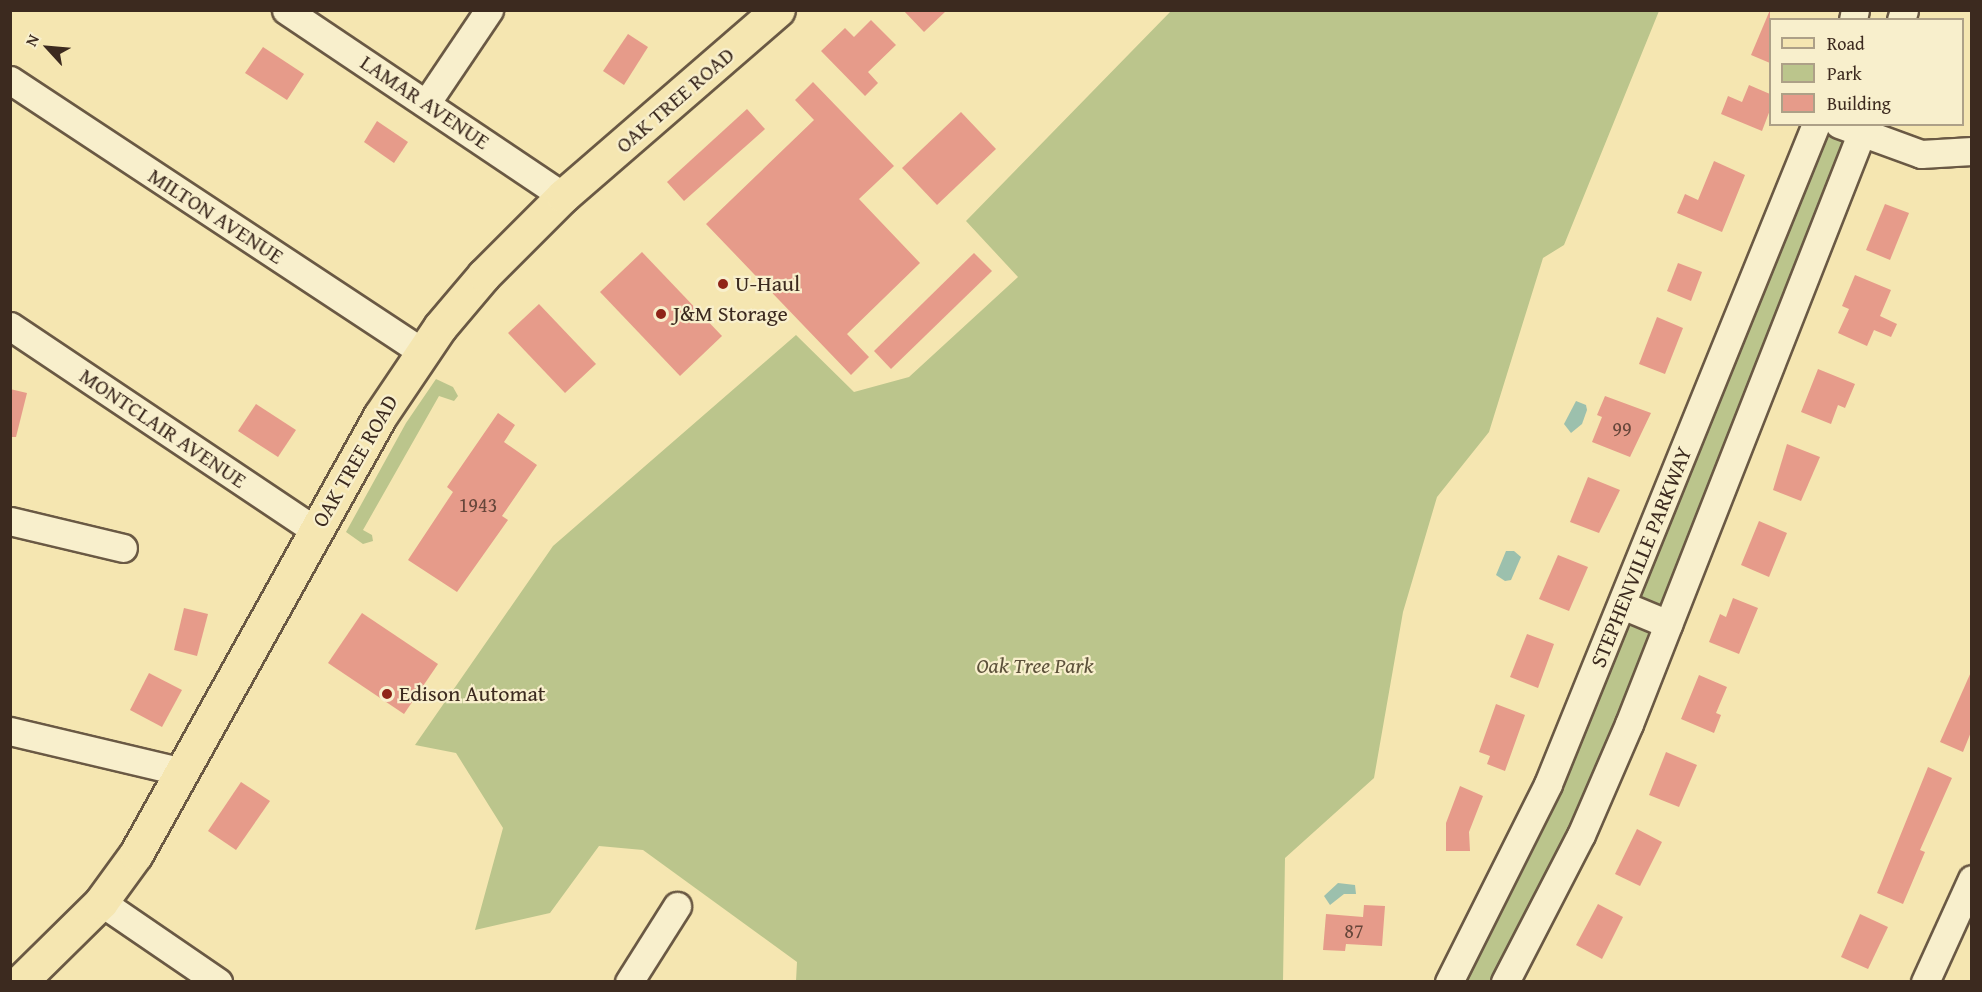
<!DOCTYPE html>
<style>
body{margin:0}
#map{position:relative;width:1982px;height:992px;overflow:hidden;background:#f5e6b1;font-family:"Gentium Book Plus",serif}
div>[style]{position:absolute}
.green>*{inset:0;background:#bbc58c}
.water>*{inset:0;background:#9cc0ad}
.building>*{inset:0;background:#e69b8a}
.roads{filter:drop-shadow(2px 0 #6a5944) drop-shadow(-2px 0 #6a5944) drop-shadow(0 2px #6a5944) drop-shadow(0 -2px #6a5944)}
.minor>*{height:27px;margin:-13.5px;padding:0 13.5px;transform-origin:13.5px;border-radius:13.5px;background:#f8efcc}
.major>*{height:33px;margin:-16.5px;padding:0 16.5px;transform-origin:16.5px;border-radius:16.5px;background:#f5e6b1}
.dots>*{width:16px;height:16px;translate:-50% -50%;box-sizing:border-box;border:3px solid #f8efcc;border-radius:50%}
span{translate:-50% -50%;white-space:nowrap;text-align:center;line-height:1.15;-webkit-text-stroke:4.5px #f8efcc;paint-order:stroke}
.number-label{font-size:20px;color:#66463a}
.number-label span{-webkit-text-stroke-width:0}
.street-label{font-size:22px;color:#3c2a1f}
.poi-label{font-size:22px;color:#3c2a1f}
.left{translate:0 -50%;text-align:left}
.park-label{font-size:22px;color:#5c513a;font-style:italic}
.frame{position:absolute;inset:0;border:12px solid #3c2a1f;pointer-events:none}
.legend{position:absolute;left:1769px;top:18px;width:195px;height:108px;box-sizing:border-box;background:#f8efcc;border:2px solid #ada087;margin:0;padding:8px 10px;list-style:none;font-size:18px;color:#3c2a1f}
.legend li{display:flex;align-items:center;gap:12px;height:30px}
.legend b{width:30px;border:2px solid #ada087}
.north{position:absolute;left:18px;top:18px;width:60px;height:60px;-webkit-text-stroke:4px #f8efcc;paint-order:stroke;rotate:296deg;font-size:16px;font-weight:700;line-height:24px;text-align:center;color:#3c2a1f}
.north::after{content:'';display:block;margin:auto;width:21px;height:27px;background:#3c2a1f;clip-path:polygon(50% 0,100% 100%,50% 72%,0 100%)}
</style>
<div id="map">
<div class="green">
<i style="clip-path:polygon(1171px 11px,1659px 11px,1564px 245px,1543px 258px,1489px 432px,1437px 497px,1403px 612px,1374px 778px,1285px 858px,1283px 981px,796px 981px,797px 962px,643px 850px,599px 846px,550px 913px,475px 930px,503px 828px,456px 753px,415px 745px,553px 546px,796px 335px,854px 392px,909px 377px,1018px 277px,966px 221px)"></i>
<i style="clip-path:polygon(1816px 125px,1865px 125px,1629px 724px,1505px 981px,1449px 982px,1516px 851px)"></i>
<i style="clip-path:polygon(436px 379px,453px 387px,458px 396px,454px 401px,439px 396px,363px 530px,372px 535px,373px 541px,363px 544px,346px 532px,406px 423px)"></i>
</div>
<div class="water">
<i style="clip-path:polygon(1576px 401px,1586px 405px,1587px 410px,1582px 424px,1571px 433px,1564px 424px)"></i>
<i style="clip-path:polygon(1506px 551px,1514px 551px,1521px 557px,1511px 580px,1505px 581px,1496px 575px)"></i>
<i style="clip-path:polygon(1338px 883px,1355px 885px,1356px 894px,1344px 894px,1330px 905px,1324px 896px)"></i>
</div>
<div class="building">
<i style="clip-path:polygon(903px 10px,947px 10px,924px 32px)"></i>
<i style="clip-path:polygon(1770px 10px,1770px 63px,1751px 55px)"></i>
<i style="clip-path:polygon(871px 20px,896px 45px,868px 72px,878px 83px,865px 96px,821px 51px,845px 28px,854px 37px)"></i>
<i style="clip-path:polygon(628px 34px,648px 47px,624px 85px,603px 71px)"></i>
<i style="clip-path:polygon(263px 47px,304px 74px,287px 100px,245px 73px)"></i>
<i style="clip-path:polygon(813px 82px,894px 166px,859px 199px,920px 263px,847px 334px,869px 357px,851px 375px,706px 224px,814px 120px,795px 100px)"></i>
<i style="clip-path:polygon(1749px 85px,1770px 94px,1770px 110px,1762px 131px,1721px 114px,1728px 96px,1742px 102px)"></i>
<i style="clip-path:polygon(747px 109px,765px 129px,684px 201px,667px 182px)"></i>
<i style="clip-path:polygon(961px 112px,996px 149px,937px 205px,902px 168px)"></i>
<i style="clip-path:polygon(377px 121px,408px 142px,394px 163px,364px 142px)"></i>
<i style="clip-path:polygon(1714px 161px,1745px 175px,1722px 232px,1677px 213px,1685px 194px,1698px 200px)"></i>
<i style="clip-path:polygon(1885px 204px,1909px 213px,1890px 260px,1866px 250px)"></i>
<i style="clip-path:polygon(642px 252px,722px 336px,680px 376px,600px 292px)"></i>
<i style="clip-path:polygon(974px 253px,992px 271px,891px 369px,874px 351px)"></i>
<i style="clip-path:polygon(1678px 263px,1702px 272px,1691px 301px,1667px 291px)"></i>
<i style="clip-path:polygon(1855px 275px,1891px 290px,1880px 316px,1897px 324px,1891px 337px,1874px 330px,1867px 346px,1838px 333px,1849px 309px,1842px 306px)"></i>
<i style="clip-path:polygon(539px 304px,596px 364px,565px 393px,508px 333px)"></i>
<i style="clip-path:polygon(1657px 317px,1683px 328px,1665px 374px,1639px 364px)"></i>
<i style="clip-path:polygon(1818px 369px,1855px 384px,1845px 408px,1838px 405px,1831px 424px,1801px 412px)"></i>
<i style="clip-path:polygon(10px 389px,27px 393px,16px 437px,10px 437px)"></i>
<i style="clip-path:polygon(1605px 396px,1651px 413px,1630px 457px,1592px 442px,1602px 417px,1597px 415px)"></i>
<i style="clip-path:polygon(256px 404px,296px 430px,278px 457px,238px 431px)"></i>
<i style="clip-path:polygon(498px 413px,515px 425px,504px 442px,537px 465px,502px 516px,508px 520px,457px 592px,408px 560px,453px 492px,447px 487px)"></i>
<i style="clip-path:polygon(1787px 444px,1820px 457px,1801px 501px,1773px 490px)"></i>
<i style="clip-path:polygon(1588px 477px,1620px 490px,1599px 533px,1570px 522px)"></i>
<i style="clip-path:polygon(1759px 521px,1787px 533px,1769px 577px,1741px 565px)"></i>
<i style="clip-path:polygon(1558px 555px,1588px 567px,1569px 611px,1539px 599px)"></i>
<i style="clip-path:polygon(1733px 598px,1758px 608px,1739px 654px,1709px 642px,1720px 614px,1726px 617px)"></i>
<i style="clip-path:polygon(184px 608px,208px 614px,197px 656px,174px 650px)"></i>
<i style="clip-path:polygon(362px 613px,438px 664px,404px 714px,328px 663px)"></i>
<i style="clip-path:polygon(1527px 634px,1554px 644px,1538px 688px,1510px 677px)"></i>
<i style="clip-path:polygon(1971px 672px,1971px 732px,1963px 752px,1940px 742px)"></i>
<i style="clip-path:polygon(149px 673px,182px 690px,162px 727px,130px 710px)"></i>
<i style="clip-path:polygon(1699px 675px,1727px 687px,1716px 713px,1721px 715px,1714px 733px,1681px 719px)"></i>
<i style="clip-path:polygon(1496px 704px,1525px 715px,1505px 771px,1487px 764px,1490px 756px,1479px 752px)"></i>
<i style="clip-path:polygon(1666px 752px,1697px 765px,1679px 807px,1649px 795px)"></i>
<i style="clip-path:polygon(1928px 767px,1952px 778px,1920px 850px,1925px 852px,1903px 904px,1877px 893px)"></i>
<i style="clip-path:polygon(241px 782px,270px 801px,236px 850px,208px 831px)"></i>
<i style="clip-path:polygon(1460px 786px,1483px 796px,1469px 832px,1470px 851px,1446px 851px,1446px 823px)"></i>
<i style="clip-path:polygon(1637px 829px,1662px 842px,1640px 886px,1615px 874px)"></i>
<i style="clip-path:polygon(1598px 904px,1623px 917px,1602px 959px,1576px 945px)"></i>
<i style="clip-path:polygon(1364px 905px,1385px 906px,1382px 946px,1346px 944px,1345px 951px,1323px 950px,1326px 914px,1363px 917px)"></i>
<i style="clip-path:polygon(1860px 914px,1888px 927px,1868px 969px,1841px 957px)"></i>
</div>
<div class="roads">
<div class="minor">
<i style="left:286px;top:10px;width:334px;rotate:33.9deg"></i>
<i style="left:1853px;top:20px;width:10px;rotate:-79deg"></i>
<i style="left:1901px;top:20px;width:10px;rotate:-73deg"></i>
<i style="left:10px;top:80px;width:494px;rotate:33.4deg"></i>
<i style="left:427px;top:102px;width:111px;rotate:-56deg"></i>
<i style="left:1839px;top:124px;width:87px;rotate:20.1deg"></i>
<i style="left:1921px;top:154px;width:51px;rotate:-3.4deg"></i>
<i style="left:10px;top:326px;width:367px;rotate:33.8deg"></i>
<i style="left:10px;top:521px;width:116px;rotate:13.4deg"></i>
<i style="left:1622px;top:605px;width:50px;rotate:22.4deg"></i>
<i style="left:10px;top:731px;width:178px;rotate:13.3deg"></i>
<i style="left:101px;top:902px;width:142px;rotate:34.4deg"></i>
<i style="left:629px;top:982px;width:90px;rotate:-57.7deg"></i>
<i style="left:1449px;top:982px;width:221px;rotate:-63.4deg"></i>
<i style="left:1548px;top:784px;width:712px;rotate:-67.9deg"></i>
<i style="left:1505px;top:982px;width:165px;rotate:-62.7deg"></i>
<i style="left:1581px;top:835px;width:121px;rotate:-66.6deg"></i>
<i style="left:1629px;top:724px;width:645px;rotate:-68.53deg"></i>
<i style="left:1925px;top:982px;width:113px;rotate:-65.5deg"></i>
</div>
<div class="major">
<i style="left:20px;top:982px;width:114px;rotate:-44.6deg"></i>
<i style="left:101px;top:902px;width:59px;rotate:-53.9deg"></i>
<i style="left:136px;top:854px;width:501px;rotate:-60.88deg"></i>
<i style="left:380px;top:416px;width:107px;rotate:-56deg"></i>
<i style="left:440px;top:327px;width:68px;rotate:-49.8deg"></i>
<i style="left:484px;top:275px;width:112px;rotate:-45deg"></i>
<i style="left:563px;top:196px;width:284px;rotate:-40.9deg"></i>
</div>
</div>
<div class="dots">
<i style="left:723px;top:284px;background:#8f2418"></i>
<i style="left:661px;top:314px;background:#8f2418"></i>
<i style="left:387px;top:694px;background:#8f2418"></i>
</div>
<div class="number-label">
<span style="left:1622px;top:428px">99</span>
<span style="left:478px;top:504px">1943</span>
<span style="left:1354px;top:930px">87</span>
</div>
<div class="street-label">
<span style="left:675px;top:100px;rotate:-41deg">OAK TREE ROAD</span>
<span style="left:425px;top:102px;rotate:34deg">LAMAR AVENUE</span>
<span style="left:216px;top:216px;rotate:33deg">MILTON AVENUE</span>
<span style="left:163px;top:428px;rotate:34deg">MONTCLAIR AVENUE</span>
<span style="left:355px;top:461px;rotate:-60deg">OAK TREE ROAD</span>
<span style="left:1641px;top:557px;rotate:-68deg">STEPHENVILLE PARKWAY</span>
</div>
<div class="poi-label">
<span class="left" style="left:735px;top:284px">U-Haul</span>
<span class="left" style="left:673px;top:314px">J&amp;M Storage</span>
<span class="left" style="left:399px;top:694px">Edison Automat</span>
</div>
<div class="park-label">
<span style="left:1035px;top:666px">Oak Tree Park</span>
</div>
<div class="frame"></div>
<ul class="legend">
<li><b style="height:8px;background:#f5e6b1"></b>Road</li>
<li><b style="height:16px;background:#bbc58c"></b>Park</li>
<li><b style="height:16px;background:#e69b8a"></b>Building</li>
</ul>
<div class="north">N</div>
</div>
